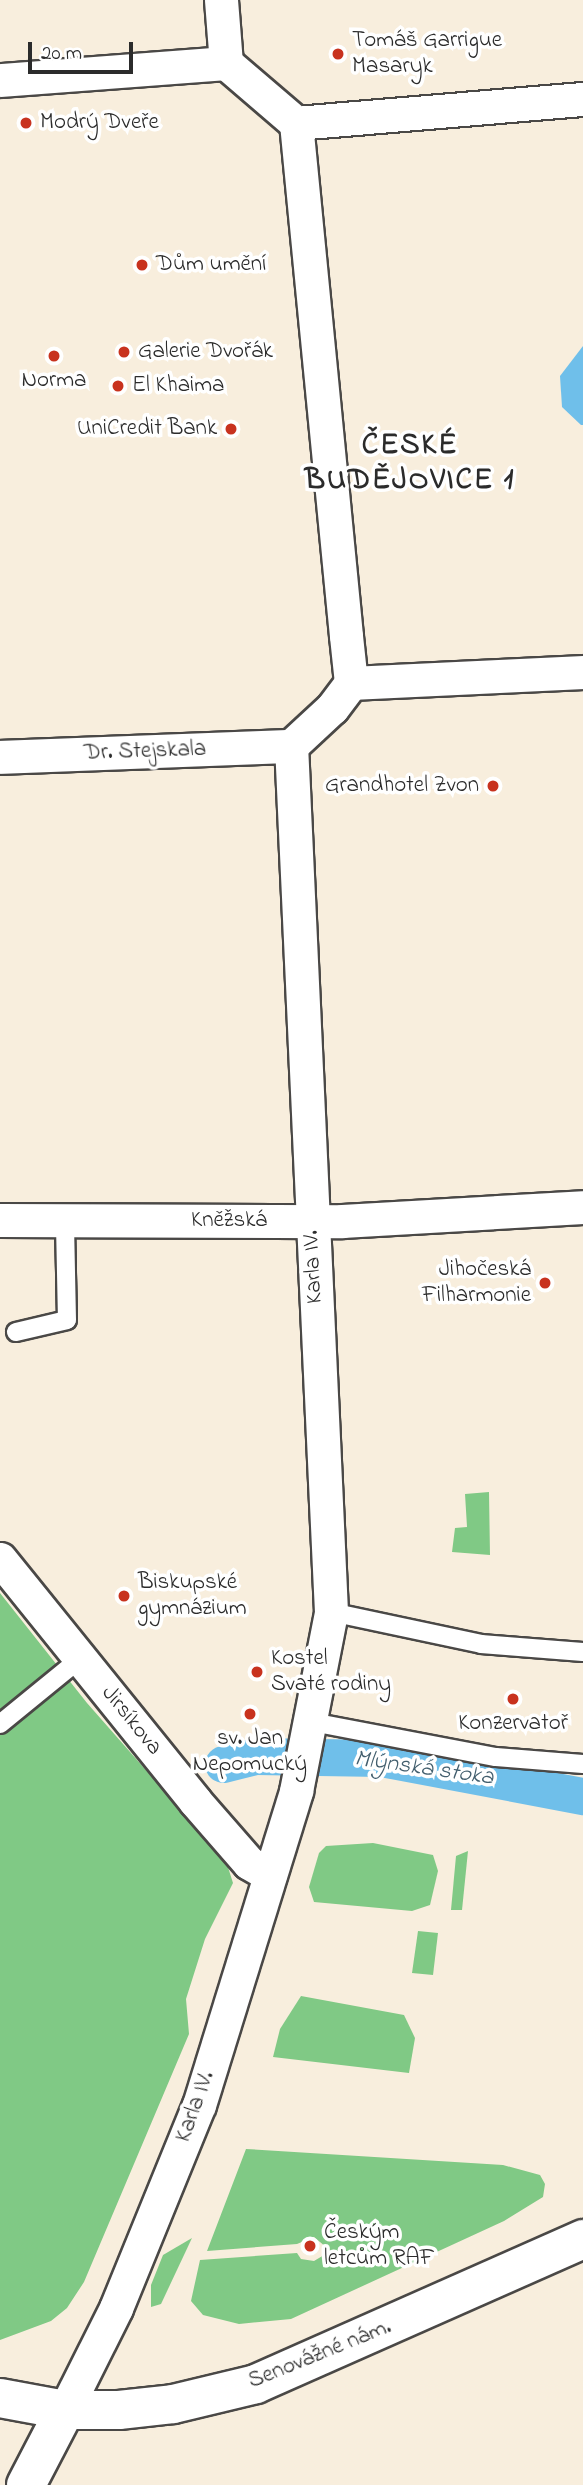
<!DOCTYPE html>
<meta charset="utf-8">
<style>
body{margin:0}
#map{position:relative;width:583px;height:2485px;overflow:hidden;background:#f8eedd;font-family:"Indie Flower",sans-serif}
div>[style]{position:absolute}
.green>*{inset:0;background:#80c985}
.water>*{inset:0;background:#6fbfea}
.canal>*{height:37px;margin:-18.5px;padding:0 18.5px;transform-origin:18.5px;border-radius:18.5px;background:#6fbfea}
.roads{filter:drop-shadow(2px 0 #4a4846) drop-shadow(-2px 0 #4a4846) drop-shadow(0 2px #4a4846) drop-shadow(0 -2px #4a4846)}
.lane>*{height:18px;margin:-9px;padding:0 9px;transform-origin:9px;border-radius:9px;background:#fff}
.street>*{height:33px;margin:-16.5px;padding:0 16.5px;transform-origin:16.5px;border-radius:16.5px;background:#fff}
.secondary>*{height:38px;margin:-19px;padding:0 19px;transform-origin:19px;border-radius:19px;background:#fff}
.dots>*{width:19px;height:19px;translate:-50% -50%;box-sizing:border-box;border:4px solid #fff;border-radius:50%}
span{translate:-50% -50%;white-space:nowrap;text-align:center;line-height:1.15;-webkit-text-stroke:7px #fff;paint-order:stroke}
.poi-label{font-size:23px;color:#2b2b2b}
.left{translate:0 -50%;text-align:left}
.right{translate:-100% -50%;text-align:right}
.street-label{font-size:23px;color:#2b2b2b}
.water-label{font-size:24px;color:#435f6e;font-style:italic}
.district-label{font-size:30px;color:#2b2b2b;font-weight:700;letter-spacing:2px}
.scale{position:absolute;left:28px;top:42px;width:105px;height:32px;box-sizing:border-box;border:4px solid #2b2b2b;border-top:0;padding-left:9px;font-size:21px;line-height:24px;white-space:nowrap;color:#2b2b2b;-webkit-text-stroke:5px #fff;paint-order:stroke}
</style>
<div id="map">
<div class="green">
<i style="clip-path:polygon(489px 1492px,490px 1555px,452px 1552px,455px 1528px,467px 1527px,465px 1494px)"></i>
<i style="clip-path:polygon(0 1593px,87px 1703px,210px 1843px,227px 1864px,233px 1883px,205px 1939px,186px 1999px,189px 2034px,84px 2282px,67px 2308px,51px 2321px,0 2340px)"></i>
<i style="clip-path:polygon(373px 1843px,433px 1855px,438px 1871px,430px 1905px,412px 1911px,314px 1902px,309px 1887px,319px 1853px,326px 1846px)"></i>
<i style="clip-path:polygon(468px 1851px,462px 1910px,451px 1910px,456px 1856px)"></i>
<i style="clip-path:polygon(418px 1931px,438px 1933px,433px 1975px,412px 1973px)"></i>
<i style="clip-path:polygon(301px 1996px,404px 2015px,415px 2038px,409px 2073px,273px 2057px,280px 2029px)"></i>
<i style="clip-path:polygon(246px 2149px,503px 2165px,540px 2175px,545px 2184px,543px 2197px,504px 2221px,291px 2319px,239px 2324px,203px 2315px,191px 2301px,200px 2260px,297px 2253px,301px 2259px,314px 2261px,324px 2255px,326px 2247px,314px 2237px,297px 2244px,207px 2251px)"></i>
<i style="clip-path:polygon(192px 2238px,161px 2304px,151px 2307px,151px 2285px,163px 2255px)"></i>
</div>
<div class="water">
<i style="clip-path:polygon(583px 346px,583px 425px,581px 425px,562px 407px,560px 376px)"></i>
</div>
<div class="canal">
<i style="left:223px;top:1764px;width:34px;rotate:-14deg"></i>
<i style="left:256px;top:1756px;width:125px;rotate:0.9deg"></i>
<i style="left:381px;top:1758px;width:206px;rotate:10.7deg"></i>
</div>
<div class="roads">
<div class="lane">
<i style="left:16px;top:1332px;width:52px;rotate:-13.2deg"></i>
<i style="left:67px;top:1320px;width:99px;rotate:-91.2deg"></i>
<i style="left:331px;top:1612px;width:153px;rotate:12deg"></i>
<i style="left:481px;top:1644px;width:102px;rotate:4.5deg"></i>
<i style="left:312px;top:1722px;width:187px;rotate:10.8deg"></i>
<i style="left:496px;top:1757px;width:87px;rotate:4.6deg"></i>
<i style="left:0;top:1724px;width:104px;rotate:-39.2deg"></i>
</div>
<div class="street">
<i style="left:221px;top:0;width:63px;rotate:85.5deg"></i>
<i style="left:226px;top:63px;width:92px;rotate:40.6deg"></i>
<i style="left:296px;top:123px;width:515px;rotate:84.43deg"></i>
<i style="left:346px;top:636px;width:47px;rotate:83.9deg"></i>
<i style="left:351px;top:683px;width:31px;rotate:127deg"></i>
<i style="left:332px;top:708px;width:56px;rotate:137.2deg"></i>
<i style="left:0;top:80px;width:227px;rotate:-4.3deg"></i>
<i style="left:296px;top:123px;width:288px;rotate:-4.8deg"></i>
<i style="left:351px;top:683px;width:232px;rotate:-2.7deg"></i>
<i style="left:0;top:757px;width:291px;rotate:-2.2deg"></i>
<i style="left:0;top:1220px;width:342px;rotate:0.2deg"></i>
<i style="left:342px;top:1221px;width:241px;rotate:-3.3deg"></i>
<i style="left:0;top:1559px;width:311px;rotate:51.1deg"></i>
<i style="left:195px;top:1801px;width:82px;rotate:48.9deg"></i>
<i style="left:249px;top:1863px;width:24px;rotate:30deg"></i>
<i style="left:65px;top:2410px;width:114px;rotate:-63.4deg"></i>
<i style="left:116px;top:2308px;width:219px;rotate:-67.8deg"></i>
<i style="left:199px;top:2105px;width:329px;rotate:-72.8deg"></i>
<i style="left:296px;top:1791px;width:182px;rotate:-78.9deg"></i>
<i style="left:331px;top:1612px;width:867px;rotate:-92.64deg"></i>
</div>
<div class="secondary">
<i style="left:0;top:2398px;width:66px;rotate:10.5deg"></i>
<i style="left:65px;top:2410px;width:54px"></i>
<i style="left:119px;top:2410px;width:54px;rotate:-6.3deg"></i>
<i style="left:173px;top:2404px;width:85px;rotate:-13.5deg"></i>
<i style="left:256px;top:2384px;width:358px;rotate:-23.9deg"></i>
<i style="left:26px;top:2485px;width:85px;rotate:-62.5deg"></i>
</div>
</div>
<div class="dots">
<i style="left:338px;top:54px;background:#c8321e"></i>
<i style="left:26px;top:123px;background:#c8321e"></i>
<i style="left:142px;top:265px;background:#c8321e"></i>
<i style="left:124px;top:352px;background:#c8321e"></i>
<i style="left:54px;top:356px;background:#c8321e"></i>
<i style="left:118px;top:386px;background:#c8321e"></i>
<i style="left:231px;top:429px;background:#c8321e"></i>
<i style="left:493px;top:786px;background:#c8321e"></i>
<i style="left:545px;top:1283px;background:#c8321e"></i>
<i style="left:124px;top:1596px;background:#c8321e"></i>
<i style="left:257px;top:1672px;background:#c8321e"></i>
<i style="left:513px;top:1699px;background:#c8321e"></i>
<i style="left:250px;top:1714px;background:#c8321e"></i>
<i style="left:310px;top:2246px;background:#c8321e"></i>
</div>
<div class="poi-label">
<span class="left" style="left:352px;top:54px">Tomáš Garrigue<br>Masaryk</span>
<span class="left" style="left:40px;top:123px">Modrý Dveře</span>
<span class="left" style="left:156px;top:265px">Dům umění</span>
<span class="left" style="left:138px;top:352px">Galerie Dvořák</span>
<span style="left:54px;top:381px">Norma</span>
<span class="left" style="left:132px;top:386px">El Khaima</span>
<span class="right" style="left:217px;top:429px">UniCredit Bank</span>
<span class="right" style="left:479px;top:786px">Grandhotel Zvon</span>
<span class="right" style="left:531px;top:1283px">Jihočeská<br>Filharmonie</span>
<span class="left" style="left:138px;top:1596px">Biskupské<br>gymnázium</span>
<span class="left" style="left:271px;top:1672px">Kostel<br>Svaté rodiny</span>
<span style="left:513px;top:1724px">Konzervatoř</span>
<span style="left:250px;top:1752px">sv. Jan<br>Nepomucký</span>
<span class="left" style="left:324px;top:2246px">Českým<br>letcům RAF</span>
</div>
<div class="street-label">
<span style="left:145px;top:752px;rotate:-2deg">Dr. Stejskala</span>
<span style="left:229px;top:1221px">Kněžská</span>
<span style="left:314px;top:1267px;rotate:-93deg">Karla IV.</span>
<span style="left:131px;top:1721px;rotate:51deg">Jirsíkova</span>
<span style="left:196px;top:2107px;rotate:-70deg">Karla IV.</span>
<span style="left:320px;top:2355px;rotate:-22deg">Senovážné nám.</span>
</div>
<div class="water-label">
<span style="left:424px;top:1769px;rotate:8deg">Mlýnská stoka</span>
</div>
<div class="district-label">
<span style="left:410px;top:463px">ČESKÉ<br>BUDĚJOVICE 1</span>
</div>
<div class="scale">20 m</div>
</div>
